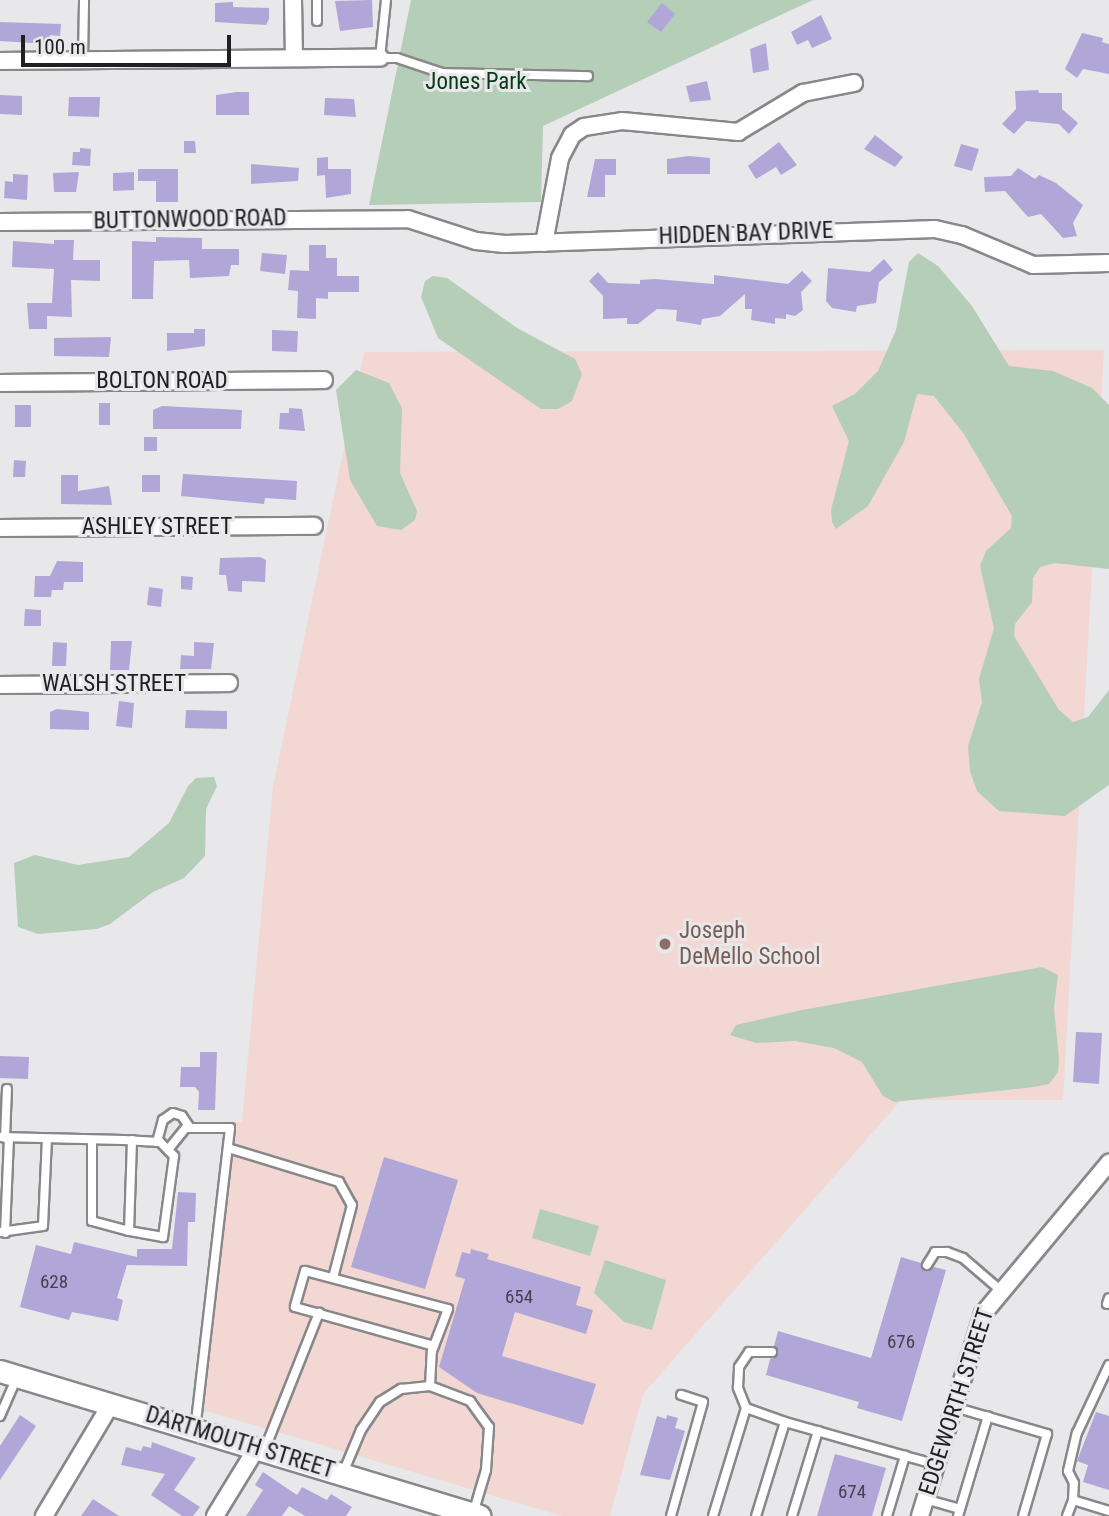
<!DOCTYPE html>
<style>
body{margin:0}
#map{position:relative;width:1109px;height:1516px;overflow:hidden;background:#e8e7ea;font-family:"Roboto Condensed",sans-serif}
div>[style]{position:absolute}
.education>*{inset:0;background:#f2d7d3}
.green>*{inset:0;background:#b4ceb7}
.building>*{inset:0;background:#b0a7d8}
.roads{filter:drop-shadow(2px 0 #88888b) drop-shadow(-2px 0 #88888b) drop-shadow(0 2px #88888b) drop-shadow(0 -2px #88888b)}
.service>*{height:8px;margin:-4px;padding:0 4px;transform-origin:4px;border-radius:4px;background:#fff}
.minor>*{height:16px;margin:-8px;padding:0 8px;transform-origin:8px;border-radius:8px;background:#fff}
.secondary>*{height:21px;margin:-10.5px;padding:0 10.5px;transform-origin:10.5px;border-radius:10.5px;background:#fff}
.dots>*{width:19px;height:19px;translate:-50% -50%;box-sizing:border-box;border:4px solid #e8e7ea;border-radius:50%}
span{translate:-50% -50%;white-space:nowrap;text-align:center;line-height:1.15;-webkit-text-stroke:6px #e8e7ea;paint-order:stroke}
.number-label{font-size:19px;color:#44424f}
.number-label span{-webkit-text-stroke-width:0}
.park-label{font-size:23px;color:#063a16}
.street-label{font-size:23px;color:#202021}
.education-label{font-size:23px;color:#785e54}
.left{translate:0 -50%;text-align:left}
.scale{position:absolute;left:21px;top:35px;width:210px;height:32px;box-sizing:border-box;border:4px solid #202021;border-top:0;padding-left:9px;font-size:21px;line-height:24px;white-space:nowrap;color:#202021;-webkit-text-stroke:5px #e8e7ea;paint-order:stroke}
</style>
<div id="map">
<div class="education">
<i style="clip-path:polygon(1104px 350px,1063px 1100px,901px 1100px,643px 1394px,610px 1516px,562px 1516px,203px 1410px,228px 1122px,242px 1122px,273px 787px,364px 352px)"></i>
</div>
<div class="green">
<i style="clip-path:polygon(411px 0,813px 0,543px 126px,541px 202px,369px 205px)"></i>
<i style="clip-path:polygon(918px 253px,938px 266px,972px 306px,1009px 366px,1053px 371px,1092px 388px,1109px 405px,1109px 569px,1055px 563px,1040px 567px,1033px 578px,1032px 602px,1015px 624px,1014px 636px,1059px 710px,1073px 722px,1088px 717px,1109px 690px,1109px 785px,1065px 816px,999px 811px,977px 791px,970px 771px,968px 746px,982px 702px,979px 679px,994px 628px,980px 566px,986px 551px,1011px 528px,1012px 516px,964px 434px,934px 396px,917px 394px,904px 442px,868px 506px,836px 529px,832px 522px,831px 510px,849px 441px,832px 406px,855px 394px,878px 371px,896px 330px,909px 262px)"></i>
<i style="clip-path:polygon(433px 276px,447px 278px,517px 328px,575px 359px,582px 374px,572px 401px,558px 409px,541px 409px,438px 338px,421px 297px,425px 281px)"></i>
<i style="clip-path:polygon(356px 370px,389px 383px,402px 408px,400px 473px,417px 511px,415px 520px,401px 530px,377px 526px,350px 480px,336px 390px)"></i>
<i style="clip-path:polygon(214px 777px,217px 786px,206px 809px,205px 856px,184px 878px,153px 892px,110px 924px,97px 929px,38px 934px,18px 927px,14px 863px,35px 855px,78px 865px,129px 857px,169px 823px,188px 786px,196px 778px)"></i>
<i style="clip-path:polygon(1042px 967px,1058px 975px,1054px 1008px,1059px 1059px,1058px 1072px,1049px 1084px,1034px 1087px,894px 1102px,883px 1096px,862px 1062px,834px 1048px,795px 1041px,756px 1043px,730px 1035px,736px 1025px,802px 1010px)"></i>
<i style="clip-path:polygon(540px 1209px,599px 1226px,590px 1256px,532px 1238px)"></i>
<i style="clip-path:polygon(605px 1260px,666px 1280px,652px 1330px,624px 1322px,594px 1293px)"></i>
</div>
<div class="building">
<i style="clip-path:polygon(372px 0,373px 27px,340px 31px,335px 1px)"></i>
<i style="clip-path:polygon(233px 2px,233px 7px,269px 8px,269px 19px,266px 25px,215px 22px,215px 3px)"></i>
<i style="clip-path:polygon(662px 3px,675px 14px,661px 32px,647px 22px)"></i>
<i style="clip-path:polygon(821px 15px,832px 39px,812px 48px,808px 40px,797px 45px,791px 32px)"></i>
<i style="clip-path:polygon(0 22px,61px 24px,60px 36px,50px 35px,49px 44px,0 41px)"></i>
<i style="clip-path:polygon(1082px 33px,1103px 38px,1102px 42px,1109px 44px,1109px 74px,1083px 69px,1077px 78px,1065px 69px)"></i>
<i style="clip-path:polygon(766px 43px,769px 70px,753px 73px,750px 49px)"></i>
<i style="clip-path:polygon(707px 81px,711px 100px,690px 102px,686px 86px)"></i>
<i style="clip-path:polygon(1038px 90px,1039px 93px,1062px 93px,1062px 109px,1078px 123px,1069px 134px,1059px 124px,1026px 121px,1014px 134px,1002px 124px,1016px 109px,1015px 91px)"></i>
<i style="clip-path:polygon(237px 92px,249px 92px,249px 115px,216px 115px,216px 95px)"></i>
<i style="clip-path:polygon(0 95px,22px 96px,22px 115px,0 114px)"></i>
<i style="clip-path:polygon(69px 97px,100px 97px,99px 117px,68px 116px)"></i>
<i style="clip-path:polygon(325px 98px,354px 99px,356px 117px,324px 115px)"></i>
<i style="clip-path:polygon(875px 135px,903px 157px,895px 167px,864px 149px)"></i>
<i style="clip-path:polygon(184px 141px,195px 141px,196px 153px,184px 153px)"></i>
<i style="clip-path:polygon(779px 142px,797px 165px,781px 175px,776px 167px,756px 179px,748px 166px)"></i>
<i style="clip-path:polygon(961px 144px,979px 149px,972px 171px,954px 166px)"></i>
<i style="clip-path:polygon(80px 148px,91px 149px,90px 166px,72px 165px,73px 152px,80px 152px)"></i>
<i style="clip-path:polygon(689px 156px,710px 158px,710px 174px,667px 174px,667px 159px)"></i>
<i style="clip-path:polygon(328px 157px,328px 169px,351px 169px,351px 194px,326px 198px,325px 175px,317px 176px,317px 158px)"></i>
<i style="clip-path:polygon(595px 159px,616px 159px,616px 175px,605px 175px,605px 197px,587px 197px)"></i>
<i style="clip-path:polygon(251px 164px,299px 168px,298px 181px,251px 184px)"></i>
<i style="clip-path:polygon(1018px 168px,1035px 179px,1039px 175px,1056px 183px,1083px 205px,1073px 223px,1077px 236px,1063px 238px,1041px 214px,1028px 217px,1005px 191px,985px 192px,984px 177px,1011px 176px)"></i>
<i style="clip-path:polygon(138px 169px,178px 169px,178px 202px,156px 202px,156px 181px,138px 181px)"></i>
<i style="clip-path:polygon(79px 172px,76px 192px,54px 192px,53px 173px)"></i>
<i style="clip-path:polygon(134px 172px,134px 190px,113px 191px,113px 173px)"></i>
<i style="clip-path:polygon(13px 174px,28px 175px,27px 200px,4px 198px,5px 181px,13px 182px)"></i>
<i style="clip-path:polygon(156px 237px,202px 238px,202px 249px,239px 249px,239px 265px,231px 265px,229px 276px,190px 278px,189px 260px,154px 261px,153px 299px,132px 299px,132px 241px,156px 242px)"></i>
<i style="clip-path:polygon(54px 240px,74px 240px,73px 260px,100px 260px,100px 281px,71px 280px,72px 317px,47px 316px,47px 329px,29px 329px,27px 303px,52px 303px,54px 269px,12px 267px,13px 241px,54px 244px)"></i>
<i style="clip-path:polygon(309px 245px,326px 245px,326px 258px,337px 258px,337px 276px,359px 276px,359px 292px,328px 292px,328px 299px,316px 298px,316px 319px,297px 318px,298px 291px,288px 290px,290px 270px,309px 271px)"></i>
<i style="clip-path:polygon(262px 253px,287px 255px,285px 274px,260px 271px)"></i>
<i style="clip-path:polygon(884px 259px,893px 270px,879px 282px,876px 303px,857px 306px,856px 312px,832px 308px,826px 301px,828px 268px,870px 272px)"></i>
<i style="clip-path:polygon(802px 271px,812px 281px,801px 292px,803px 310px,795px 316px,786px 314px,786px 319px,775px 318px,775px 324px,751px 320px,752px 309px,745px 309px,745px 294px,720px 316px,702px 319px,701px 325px,676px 321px,677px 310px,657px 309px,638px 324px,627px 324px,627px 318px,603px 319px,603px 296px,589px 281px,598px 272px,608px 283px,640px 284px,640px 280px,655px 279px,714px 284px,714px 275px,788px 284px)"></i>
<i style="clip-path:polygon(194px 329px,205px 329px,205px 346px,167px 351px,167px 333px,194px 333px)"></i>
<i style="clip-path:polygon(272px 330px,298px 331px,297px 352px,272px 351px)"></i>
<i style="clip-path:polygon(111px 337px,109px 357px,54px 356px,54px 338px)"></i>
<i style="clip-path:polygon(99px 403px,110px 403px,110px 425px,99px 425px)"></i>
<i style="clip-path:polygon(15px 405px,31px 405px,31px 427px,15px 427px)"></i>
<i style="clip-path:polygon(162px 406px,242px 410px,241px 429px,153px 429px,153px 410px)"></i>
<i style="clip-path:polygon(289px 408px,302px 409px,305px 431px,279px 429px,280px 413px,289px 413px)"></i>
<i style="clip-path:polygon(144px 437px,157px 437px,157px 451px,144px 451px)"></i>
<i style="clip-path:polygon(14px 460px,26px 461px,25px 477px,13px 477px)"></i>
<i style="clip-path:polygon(183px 474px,297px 481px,296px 500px,265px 498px,264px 504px,181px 496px)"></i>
<i style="clip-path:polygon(61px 475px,78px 475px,78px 491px,109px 486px,112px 505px,61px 504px)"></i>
<i style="clip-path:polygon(142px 475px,160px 475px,160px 492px,142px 492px)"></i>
<i style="clip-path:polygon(260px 557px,266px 560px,265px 582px,242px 581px,242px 592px,228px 591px,226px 575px,219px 575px,220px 558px)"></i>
<i style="clip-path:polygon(57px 561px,83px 562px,83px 582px,64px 582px,63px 590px,52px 590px,51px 597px,34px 597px,35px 576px,50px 576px)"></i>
<i style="clip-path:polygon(181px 576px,193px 577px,192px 590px,181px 589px)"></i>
<i style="clip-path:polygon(149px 587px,163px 589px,161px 607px,147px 605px)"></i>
<i style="clip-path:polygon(25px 609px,41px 610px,41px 626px,24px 626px)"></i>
<i style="clip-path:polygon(111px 641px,132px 641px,129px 670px,110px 670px)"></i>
<i style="clip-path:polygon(53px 642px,67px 643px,66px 666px,52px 666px)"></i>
<i style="clip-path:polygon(194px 642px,214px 643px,211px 669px,180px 669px,181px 655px,194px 656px)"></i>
<i style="clip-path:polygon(119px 701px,134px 703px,132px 728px,116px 726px)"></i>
<i style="clip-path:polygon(57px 709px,89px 712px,89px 730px,50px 729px,50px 712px)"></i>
<i style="clip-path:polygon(186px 710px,227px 711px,227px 729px,185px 728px)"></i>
<i style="clip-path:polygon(1076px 1032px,1102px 1033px,1099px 1084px,1073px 1082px)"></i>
<i style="clip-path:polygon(200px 1052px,217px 1052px,215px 1110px,198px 1110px,199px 1092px,195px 1087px,180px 1087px,181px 1067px,200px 1067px)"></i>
<i style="clip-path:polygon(0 1056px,29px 1057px,28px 1079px,0 1078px)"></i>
<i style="clip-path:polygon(384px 1157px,458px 1180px,425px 1289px,351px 1267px)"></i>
<i style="clip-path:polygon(178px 1192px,196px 1193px,195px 1222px,188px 1222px,187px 1266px,127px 1265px,117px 1298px,123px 1300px,118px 1321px,72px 1312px,69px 1320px,20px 1307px,36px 1245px,71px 1254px,74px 1242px,137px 1257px,137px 1249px,172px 1249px)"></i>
<i style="clip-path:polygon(471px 1249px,489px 1254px,487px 1259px,581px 1287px,576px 1305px,593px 1310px,586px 1334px,515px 1312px,502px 1356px,596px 1384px,583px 1425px,477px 1393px,439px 1367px,465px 1279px,455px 1276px,462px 1252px,470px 1254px)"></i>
<i style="clip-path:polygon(901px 1257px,921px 1263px,926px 1271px,934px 1267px,946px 1270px,902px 1421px,857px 1408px,859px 1402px,766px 1375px,770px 1359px,778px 1355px,774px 1346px,778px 1331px,871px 1358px)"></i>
<i style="clip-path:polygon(1096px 1412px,1109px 1416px,1109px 1490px,1083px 1482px,1088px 1465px,1077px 1461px)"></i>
<i style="clip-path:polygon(20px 1415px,36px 1426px,0 1480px,0 1446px)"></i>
<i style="clip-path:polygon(667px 1415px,678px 1418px,675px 1428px,685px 1431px,670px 1480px,640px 1475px,657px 1416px,666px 1419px)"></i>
<i style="clip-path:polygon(152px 1442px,196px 1458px,174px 1490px,200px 1507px,193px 1516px,182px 1516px,151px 1495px,165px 1474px,121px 1465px,126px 1447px,141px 1451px,143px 1446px,151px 1448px)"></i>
<i style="clip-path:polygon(835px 1454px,886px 1468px,872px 1516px,817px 1516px)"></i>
<i style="clip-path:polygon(263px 1472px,297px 1495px,302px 1487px,327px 1500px,331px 1494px,352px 1507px,346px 1516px,305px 1516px,289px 1506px,282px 1516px,246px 1516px,263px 1490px,255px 1485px)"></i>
<i style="clip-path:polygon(93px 1499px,119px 1516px,81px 1516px)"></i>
</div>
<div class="roads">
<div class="service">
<i style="left:317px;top:0;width:21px;rotate:90deg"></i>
<i style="left:386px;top:0;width:58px;rotate:95.9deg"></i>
<i style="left:380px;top:58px;width:17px"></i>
<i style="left:397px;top:58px;width:47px;rotate:18.4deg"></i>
<i style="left:442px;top:73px;width:146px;rotate:1.2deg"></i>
<i style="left:83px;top:60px;width:60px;rotate:-89deg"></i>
<i style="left:186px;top:1128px;width:44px"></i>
<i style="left:230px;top:1128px;width:303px;rotate:96.6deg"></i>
<i style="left:0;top:1137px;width:123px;rotate:1.4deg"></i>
<i style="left:123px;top:1140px;width:37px;rotate:3deg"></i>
<i style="left:160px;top:1142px;width:20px;rotate:45deg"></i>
<i style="left:174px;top:1156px;width:82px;rotate:97.7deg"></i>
<i style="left:163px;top:1237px;width:35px;rotate:-170deg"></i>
<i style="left:129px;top:1231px;width:91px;rotate:-88.1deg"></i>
<i style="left:5px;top:1138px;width:49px;rotate:-87.7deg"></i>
<i style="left:92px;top:1140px;width:81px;rotate:90deg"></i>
<i style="left:92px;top:1221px;width:38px;rotate:15deg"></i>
<i style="left:157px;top:1142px;width:23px;rotate:-75deg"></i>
<i style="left:163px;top:1120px;width:12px;rotate:-35deg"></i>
<i style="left:173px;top:1113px;width:9px;rotate:18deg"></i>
<i style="left:182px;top:1116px;width:11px;rotate:56deg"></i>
<i style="left:188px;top:1125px;width:32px;rotate:129deg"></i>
<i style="left:228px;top:1148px;width:116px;rotate:17deg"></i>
<i style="left:339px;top:1182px;width:26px;rotate:61deg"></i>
<i style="left:352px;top:1205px;width:75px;rotate:104.6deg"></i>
<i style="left:0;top:1232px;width:43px;rotate:-7.9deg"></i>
<i style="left:43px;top:1226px;width:87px;rotate:-87.4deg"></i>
<i style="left:5px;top:1233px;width:95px;rotate:-87.6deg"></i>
<i style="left:927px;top:1265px;width:15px;rotate:-58deg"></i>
<i style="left:935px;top:1252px;width:12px"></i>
<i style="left:947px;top:1252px;width:17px;rotate:21deg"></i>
<i style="left:963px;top:1258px;width:48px;rotate:40.7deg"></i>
<i style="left:1107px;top:1304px;width:6px;rotate:-72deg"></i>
<i style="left:430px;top:1386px;width:35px;rotate:-87deg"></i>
<i style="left:432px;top:1351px;width:45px;rotate:-69.1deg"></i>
<i style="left:448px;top:1309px;width:148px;rotate:-165.1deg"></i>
<i style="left:305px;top:1271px;width:37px;rotate:106deg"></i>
<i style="left:295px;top:1307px;width:144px;rotate:15.7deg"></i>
<i style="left:954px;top:1407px;width:97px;rotate:16.2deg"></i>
<i style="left:1047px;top:1434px;width:85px;rotate:106.3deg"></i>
<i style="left:746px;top:1408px;width:22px;rotate:-112deg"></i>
<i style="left:738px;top:1388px;width:21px;rotate:-87deg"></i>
<i style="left:739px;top:1367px;width:18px;rotate:-56deg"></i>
<i style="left:749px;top:1352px;width:23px"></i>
<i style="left:0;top:1416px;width:43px;rotate:-66.4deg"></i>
<i style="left:785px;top:1422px;width:125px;rotate:15.8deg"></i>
<i style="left:264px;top:1451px;width:149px;rotate:-68.3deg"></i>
<i style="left:343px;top:1473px;width:47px;rotate:-67.3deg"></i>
<i style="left:361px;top:1430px;width:34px;rotate:-56deg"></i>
<i style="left:380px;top:1402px;width:25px;rotate:-32deg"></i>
<i style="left:401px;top:1389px;width:29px;rotate:-6deg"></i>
<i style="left:430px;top:1386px;width:43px;rotate:20.6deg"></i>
<i style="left:470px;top:1401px;width:32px;rotate:54deg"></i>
<i style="left:489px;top:1427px;width:43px;rotate:94deg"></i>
<i style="left:486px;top:1470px;width:46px;rotate:106.5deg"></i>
<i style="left:925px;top:1499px;width:36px;rotate:16deg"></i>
<i style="left:1073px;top:1500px;width:17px;rotate:-87deg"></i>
<i style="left:1074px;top:1483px;width:13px;rotate:-117deg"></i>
<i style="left:1068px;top:1471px;width:39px;rotate:-77deg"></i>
<i style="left:1077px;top:1433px;width:75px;rotate:-64.8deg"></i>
<i style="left:671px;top:1516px;width:118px;rotate:-74.3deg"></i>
<i style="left:703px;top:1402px;width:23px;rotate:-162deg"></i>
<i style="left:713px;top:1516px;width:113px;rotate:-73deg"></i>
<i style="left:746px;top:1408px;width:41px;rotate:19.7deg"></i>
<i style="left:785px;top:1422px;width:98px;rotate:107.1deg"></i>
<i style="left:792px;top:1516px;width:89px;rotate:-73deg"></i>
<i style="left:887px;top:1516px;width:63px;rotate:-73.3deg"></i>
<i style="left:905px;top:1456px;width:31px;rotate:15deg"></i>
<i style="left:958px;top:1516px;width:104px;rotate:-73.3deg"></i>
<i style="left:1067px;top:1516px;width:17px;rotate:-69deg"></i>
<i style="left:1073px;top:1500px;width:38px;rotate:17deg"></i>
</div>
<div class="minor">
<i style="left:293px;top:0;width:58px;rotate:89deg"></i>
<i style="left:0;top:61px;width:380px;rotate:-0.5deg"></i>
<i style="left:0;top:222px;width:408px;rotate:-0.4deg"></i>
<i style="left:408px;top:219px;width:71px;rotate:17.9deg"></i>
<i style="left:476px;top:241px;width:29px;rotate:6deg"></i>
<i style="left:505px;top:244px;width:430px;rotate:-2deg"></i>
<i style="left:935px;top:229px;width:28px;rotate:13deg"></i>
<i style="left:962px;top:235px;width:77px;rotate:22.9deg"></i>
<i style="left:1033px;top:265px;width:76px;rotate:-1.5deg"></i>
<i style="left:544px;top:243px;width:86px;rotate:-79.3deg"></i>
<i style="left:560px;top:158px;width:26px;rotate:-62deg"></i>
<i style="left:572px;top:135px;width:14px;rotate:-34deg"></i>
<i style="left:584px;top:127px;width:38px;rotate:-9deg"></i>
<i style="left:622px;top:121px;width:117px;rotate:5.4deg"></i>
<i style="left:738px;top:132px;width:76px;rotate:-31deg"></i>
<i style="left:803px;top:93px;width:52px;rotate:-11.1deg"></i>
<i style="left:0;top:383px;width:324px;rotate:-0.5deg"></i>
<i style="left:0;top:528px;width:314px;rotate:-0.4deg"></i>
<i style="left:0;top:685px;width:229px;rotate:-0.5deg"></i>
<i style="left:44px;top:1516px;width:131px;rotate:-59.1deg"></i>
<i style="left:215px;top:1516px;width:79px;rotate:-58.5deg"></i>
<i style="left:920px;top:1516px;width:212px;rotate:-72.7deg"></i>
<i style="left:983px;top:1314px;width:197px;rotate:-50.2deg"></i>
</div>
<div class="secondary">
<i style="left:0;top:1371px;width:501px;rotate:16.81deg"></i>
</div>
</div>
<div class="dots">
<i style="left:665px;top:944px;background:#8d6e63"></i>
</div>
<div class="number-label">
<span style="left:54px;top:1282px">628</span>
<span style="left:519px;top:1297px">654</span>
<span style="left:901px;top:1342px">676</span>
<span style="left:852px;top:1492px">674</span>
</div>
<div class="park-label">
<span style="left:476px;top:82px">Jones Park</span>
</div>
<div class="street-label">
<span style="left:190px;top:220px;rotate:-1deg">BUTTONWOOD ROAD</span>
<span style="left:746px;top:234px;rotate:-2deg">HIDDEN BAY DRIVE</span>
<span style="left:162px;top:381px">BOLTON ROAD</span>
<span style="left:157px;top:527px">ASHLEY STREET</span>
<span style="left:114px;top:684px">WALSH STREET</span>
<span style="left:957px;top:1402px;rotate:-72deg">EDGEWORTH STREET</span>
<span style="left:240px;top:1443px;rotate:17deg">DARTMOUTH STREET</span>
</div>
<div class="education-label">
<span class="left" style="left:679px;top:944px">Joseph<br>DeMello School</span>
</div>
<div class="scale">100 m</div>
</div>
